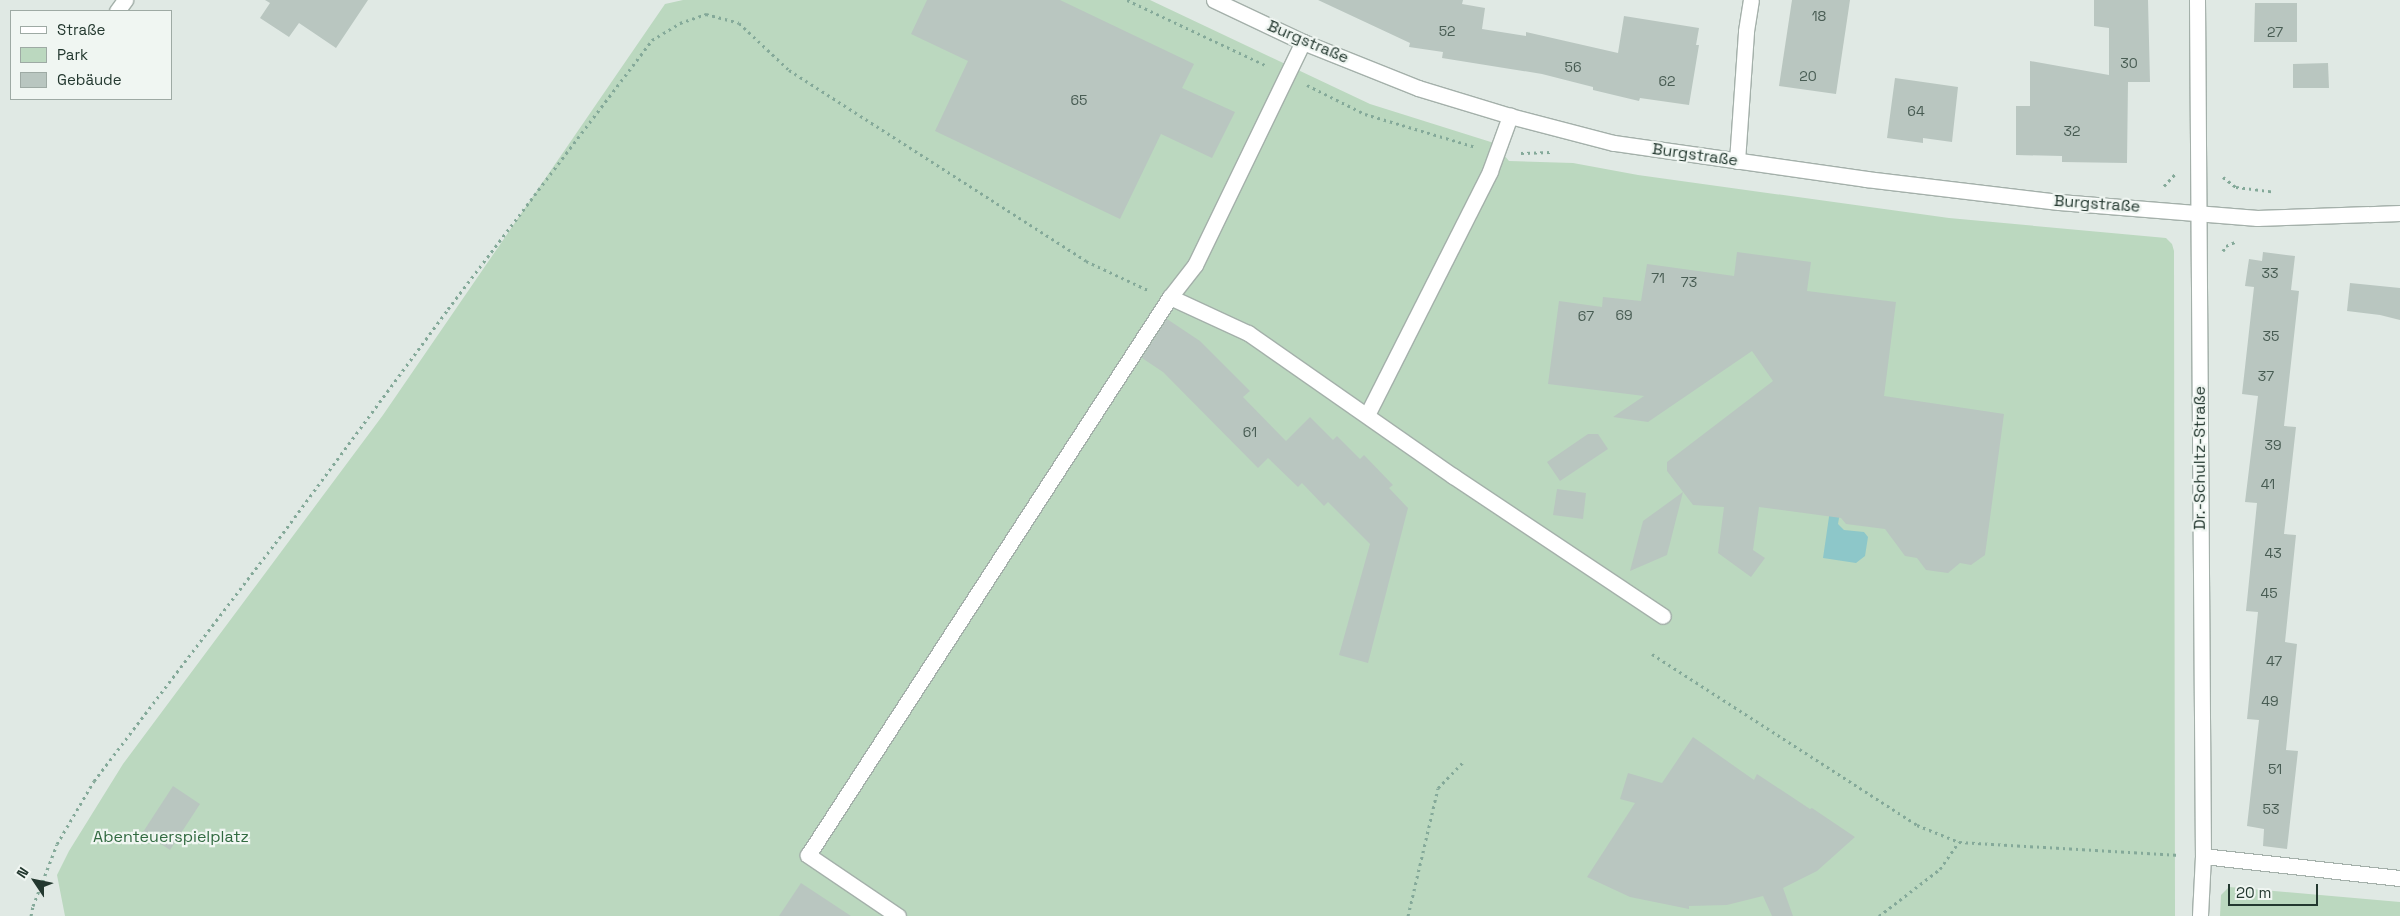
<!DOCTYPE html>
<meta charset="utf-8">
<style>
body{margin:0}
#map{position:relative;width:2400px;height:916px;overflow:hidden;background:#e0e9e4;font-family:"Space Grotesk",sans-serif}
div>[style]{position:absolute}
.green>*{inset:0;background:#bbd8bf}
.water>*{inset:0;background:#8dc7c9}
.building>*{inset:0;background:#b9c6c0}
.path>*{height:3px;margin-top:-1.5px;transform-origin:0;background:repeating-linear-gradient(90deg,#84a999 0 2.5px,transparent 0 6.5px)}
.roads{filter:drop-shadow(1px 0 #a4b0aa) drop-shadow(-1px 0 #a4b0aa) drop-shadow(0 1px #a4b0aa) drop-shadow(0 -1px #a4b0aa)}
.minor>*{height:15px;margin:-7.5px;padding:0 7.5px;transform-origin:7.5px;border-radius:7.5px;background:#fff}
span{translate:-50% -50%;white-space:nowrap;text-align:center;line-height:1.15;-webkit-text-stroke:4.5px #f0f6f2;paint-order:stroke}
.number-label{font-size:14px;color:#485c53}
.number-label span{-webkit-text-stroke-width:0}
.street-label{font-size:16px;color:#23382f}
.park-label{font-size:16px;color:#316a40}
.legend{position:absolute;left:10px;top:10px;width:162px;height:90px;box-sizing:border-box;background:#f0f6f2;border:1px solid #9eaaa4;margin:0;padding:6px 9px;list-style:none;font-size:15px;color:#23382f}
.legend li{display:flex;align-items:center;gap:10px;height:25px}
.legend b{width:25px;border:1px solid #9eaaa4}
.north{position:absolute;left:10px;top:856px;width:50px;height:50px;-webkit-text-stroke:4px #f0f6f2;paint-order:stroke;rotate:304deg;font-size:14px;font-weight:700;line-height:20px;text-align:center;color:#23382f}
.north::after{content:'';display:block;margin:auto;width:18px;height:22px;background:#23382f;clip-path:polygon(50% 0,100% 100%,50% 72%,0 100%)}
.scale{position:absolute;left:2228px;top:884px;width:90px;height:22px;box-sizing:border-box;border:2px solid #23382f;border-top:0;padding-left:6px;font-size:15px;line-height:18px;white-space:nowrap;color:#23382f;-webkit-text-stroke:4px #f0f6f2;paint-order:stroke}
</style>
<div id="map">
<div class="green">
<i style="clip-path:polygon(683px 0,1150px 0,1370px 104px,1494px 143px,1509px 161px,1573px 163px,1638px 175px,1949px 218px,2166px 238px,2172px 244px,2174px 251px,2175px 916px,65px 916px,57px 875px,69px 851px,123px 764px,383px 415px,665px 4px)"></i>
<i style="clip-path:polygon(2229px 887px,2400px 902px,2400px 916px,2220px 916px,2221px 895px)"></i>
</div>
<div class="water">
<i style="clip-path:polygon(1830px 510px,1840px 512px,1838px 524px,1844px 530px,1864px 532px,1868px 537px,1865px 556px,1856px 563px,1823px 558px)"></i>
</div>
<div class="building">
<i style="clip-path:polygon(265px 0,368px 0,336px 48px,299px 23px,289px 37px,260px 18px,270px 3px)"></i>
<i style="clip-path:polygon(927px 0,1060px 0,1194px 64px,1182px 88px,1235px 112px,1212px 158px,1161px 134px,1120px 219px,935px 131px,968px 61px,911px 34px)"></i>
<i style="clip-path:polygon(1318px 0,1463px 0,1462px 4px,1485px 8px,1482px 29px,1526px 36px,1526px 32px,1618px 53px,1624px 16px,1699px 28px,1696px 45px,1699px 45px,1689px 105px,1640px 98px,1639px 101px,1593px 90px,1593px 87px,1542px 74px,1442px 58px,1443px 52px,1409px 47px,1410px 43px)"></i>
<i style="clip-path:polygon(1792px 0,1850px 0,1836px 94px,1779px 86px)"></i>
<i style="clip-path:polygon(2094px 0,2148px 0,2150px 82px,2128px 82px,2127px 163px,2062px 162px,2062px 156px,2016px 155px,2016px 106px,2030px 106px,2030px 61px,2109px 75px,2109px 28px,2094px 26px)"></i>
<i style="clip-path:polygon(2255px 3px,2297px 3px,2297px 42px,2254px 42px)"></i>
<i style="clip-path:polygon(2328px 63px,2329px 88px,2293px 88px,2293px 64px)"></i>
<i style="clip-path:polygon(1895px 78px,1958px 87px,1952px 142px,1923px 138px,1923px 143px,1887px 138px)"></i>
<i style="clip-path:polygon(1737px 252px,1811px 262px,1807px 291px,1896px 302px,1884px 396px,2004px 414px,1985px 555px,1971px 565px,1960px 563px,1948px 573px,1926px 570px,1917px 558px,1905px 556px,1885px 529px,1846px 524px,1841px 518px,1759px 507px,1753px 550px,1765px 558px,1751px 577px,1718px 553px,1724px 507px,1693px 505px,1667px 471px,1667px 462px,1773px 381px,1752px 351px,1648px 422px,1613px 417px,1644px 396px,1548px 384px,1559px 301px,1602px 307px,1603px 297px,1641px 301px,1647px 264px,1734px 276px)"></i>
<i style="clip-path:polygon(2263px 252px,2295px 256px,2291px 290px,2299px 291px,2284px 426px,2296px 427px,2284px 534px,2296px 535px,2285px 642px,2297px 644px,2286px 750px,2298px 751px,2287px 849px,2263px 846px,2264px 829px,2247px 826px,2259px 720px,2247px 719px,2258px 612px,2246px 611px,2257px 503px,2245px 502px,2258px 396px,2242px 394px,2254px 287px,2245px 286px,2249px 259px,2262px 261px)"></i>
<i style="clip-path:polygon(2350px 283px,2400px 288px,2400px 320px,2380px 315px,2347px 311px)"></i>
<i style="clip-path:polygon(1167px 319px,1200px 341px,1250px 391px,1243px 397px,1286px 441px,1310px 417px,1333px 440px,1337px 436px,1360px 459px,1364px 455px,1393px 485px,1389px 488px,1408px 508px,1368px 663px,1339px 655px,1370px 544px,1328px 502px,1324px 506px,1302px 483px,1298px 487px,1268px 458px,1258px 468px,1163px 372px,1142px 358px)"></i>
<i style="clip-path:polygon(1588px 434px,1598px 434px,1608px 449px,1560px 481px,1547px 462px)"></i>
<i style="clip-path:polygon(1557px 489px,1586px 493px,1583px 519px,1553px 515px)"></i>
<i style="clip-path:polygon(1683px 492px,1667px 555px,1630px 571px,1643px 521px)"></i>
<i style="clip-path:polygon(1693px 737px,1754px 780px,1757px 774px,1810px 809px,1812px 808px,1855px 837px,1817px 871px,1783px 888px,1793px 916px,1772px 916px,1763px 896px,1727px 905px,1689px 906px,1689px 909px,1630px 897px,1587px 877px,1635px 803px,1620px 799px,1628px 773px,1662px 783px)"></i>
<i style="clip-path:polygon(173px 786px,200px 804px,170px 850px,143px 832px)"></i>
<i style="clip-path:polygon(801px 883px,851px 916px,779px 916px)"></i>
</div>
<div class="path">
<i style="left:1127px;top:0;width:155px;rotate:25.2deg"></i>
<i style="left:1307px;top:85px;width:65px;rotate:26.6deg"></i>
<i style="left:1365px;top:114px;width:116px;rotate:16.6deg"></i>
<i style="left:1521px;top:153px;width:29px;rotate:-2deg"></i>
<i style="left:2223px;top:177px;width:16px;rotate:38deg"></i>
<i style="left:2236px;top:187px;width:38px;rotate:7deg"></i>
<i style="left:2164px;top:186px;width:16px;rotate:-47deg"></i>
<i style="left:2223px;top:251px;width:6px;rotate:-59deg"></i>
<i style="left:2226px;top:246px;width:12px;rotate:-24deg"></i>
<i style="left:1652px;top:654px;width:315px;rotate:32.8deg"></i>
<i style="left:1917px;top:825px;width:45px;rotate:22deg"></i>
<i style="left:1959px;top:842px;width:221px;rotate:3.4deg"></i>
<i style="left:31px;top:916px;width:10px;rotate:-79deg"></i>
<i style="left:33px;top:906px;width:66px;rotate:-68.8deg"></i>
<i style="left:57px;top:844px;width:73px;rotate:-59.6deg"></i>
<i style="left:94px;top:781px;width:312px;rotate:-52.7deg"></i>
<i style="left:283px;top:533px;width:278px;rotate:-53.6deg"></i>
<i style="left:448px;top:309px;width:338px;rotate:-52.8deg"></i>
<i style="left:652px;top:40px;width:33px;rotate:-31deg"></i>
<i style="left:680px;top:23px;width:28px;rotate:-19deg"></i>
<i style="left:706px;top:14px;width:34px;rotate:15deg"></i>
<i style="left:739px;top:23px;width:69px;rotate:43.2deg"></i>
<i style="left:789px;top:70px;width:353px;rotate:32.7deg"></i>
<i style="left:1086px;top:261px;width:68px;rotate:25.1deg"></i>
<i style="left:1408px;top:916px;width:131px;rotate:-76.8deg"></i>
<i style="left:1438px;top:788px;width:37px;rotate:-46deg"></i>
<i style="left:1879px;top:916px;width:77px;rotate:-37.6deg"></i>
<i style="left:1940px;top:869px;width:33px;rotate:-55deg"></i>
</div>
<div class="roads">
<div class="minor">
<i style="left:1214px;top:0;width:98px;rotate:25.3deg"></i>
<i style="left:1303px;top:42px;width:124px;rotate:21.8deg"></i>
<i style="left:1418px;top:88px;width:96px;rotate:16.9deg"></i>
<i style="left:1510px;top:116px;width:107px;rotate:14.6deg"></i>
<i style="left:1614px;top:143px;width:255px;rotate:8.1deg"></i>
<i style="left:1866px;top:179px;width:194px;rotate:6.8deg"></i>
<i style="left:2059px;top:202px;width:199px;rotate:4.6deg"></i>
<i style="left:2257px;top:218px;width:143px;rotate:-2deg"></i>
<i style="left:2197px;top:0;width:856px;rotate:89.6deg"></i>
<i style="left:2203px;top:856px;width:60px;rotate:92.9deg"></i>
<i style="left:117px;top:11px;width:14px;rotate:-54deg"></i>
<i style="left:1737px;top:161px;width:130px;rotate:-86deg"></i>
<i style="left:1746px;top:31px;width:31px;rotate:-81deg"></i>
<i style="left:1170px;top:297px;width:86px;rotate:24.8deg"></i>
<i style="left:1248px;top:333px;width:250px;rotate:34.9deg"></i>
<i style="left:1453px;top:476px;width:252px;rotate:33.7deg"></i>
<i style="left:1367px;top:415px;width:273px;rotate:-63.2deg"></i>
<i style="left:1490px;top:171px;width:59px;rotate:-70deg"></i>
<i style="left:2203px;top:856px;width:198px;rotate:6.4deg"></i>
<i style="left:898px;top:916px;width:109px;rotate:-145.9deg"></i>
<i style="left:808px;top:855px;width:665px;rotate:-57.03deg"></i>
<i style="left:1170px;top:297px;width:41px;rotate:-52deg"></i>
<i style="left:1195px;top:265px;width:248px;rotate:-64.2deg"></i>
</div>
</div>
<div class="number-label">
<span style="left:1819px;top:16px">18</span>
<span style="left:1447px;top:31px">52</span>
<span style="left:2275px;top:32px">27</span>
<span style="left:2129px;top:63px">30</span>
<span style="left:1573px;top:67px">56</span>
<span style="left:1808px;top:76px">20</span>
<span style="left:1667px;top:81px">62</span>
<span style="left:1079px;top:100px">65</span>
<span style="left:1916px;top:111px">64</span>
<span style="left:2072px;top:131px">32</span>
<span style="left:2270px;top:273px">33</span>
<span style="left:1658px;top:278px">71</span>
<span style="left:1689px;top:282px">73</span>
<span style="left:1624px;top:315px">69</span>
<span style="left:1586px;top:316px">67</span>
<span style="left:2271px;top:336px">35</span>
<span style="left:2266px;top:376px">37</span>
<span style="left:1250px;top:432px">61</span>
<span style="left:2273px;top:445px">39</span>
<span style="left:2268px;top:484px">41</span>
<span style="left:2273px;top:553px">43</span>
<span style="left:2269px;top:593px">45</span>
<span style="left:2274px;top:661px">47</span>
<span style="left:2270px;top:701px">49</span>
<span style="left:2275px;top:769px">51</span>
<span style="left:2271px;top:809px">53</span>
</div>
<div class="street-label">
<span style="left:1308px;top:42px;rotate:23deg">Burgstraße</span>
<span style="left:1695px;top:155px;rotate:8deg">Burgstraße</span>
<span style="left:2097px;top:204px;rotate:4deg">Burgstraße</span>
<span style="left:2200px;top:458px;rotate:-90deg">Dr.-Schultz-Straße</span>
</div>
<div class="park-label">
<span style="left:171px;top:837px">Abenteuerspielplatz</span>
</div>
<ul class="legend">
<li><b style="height:6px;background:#fff"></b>Straße</li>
<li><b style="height:14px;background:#bbd8bf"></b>Park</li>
<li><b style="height:14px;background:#b9c6c0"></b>Gebäude</li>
</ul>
<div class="north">N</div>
<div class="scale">20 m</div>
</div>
